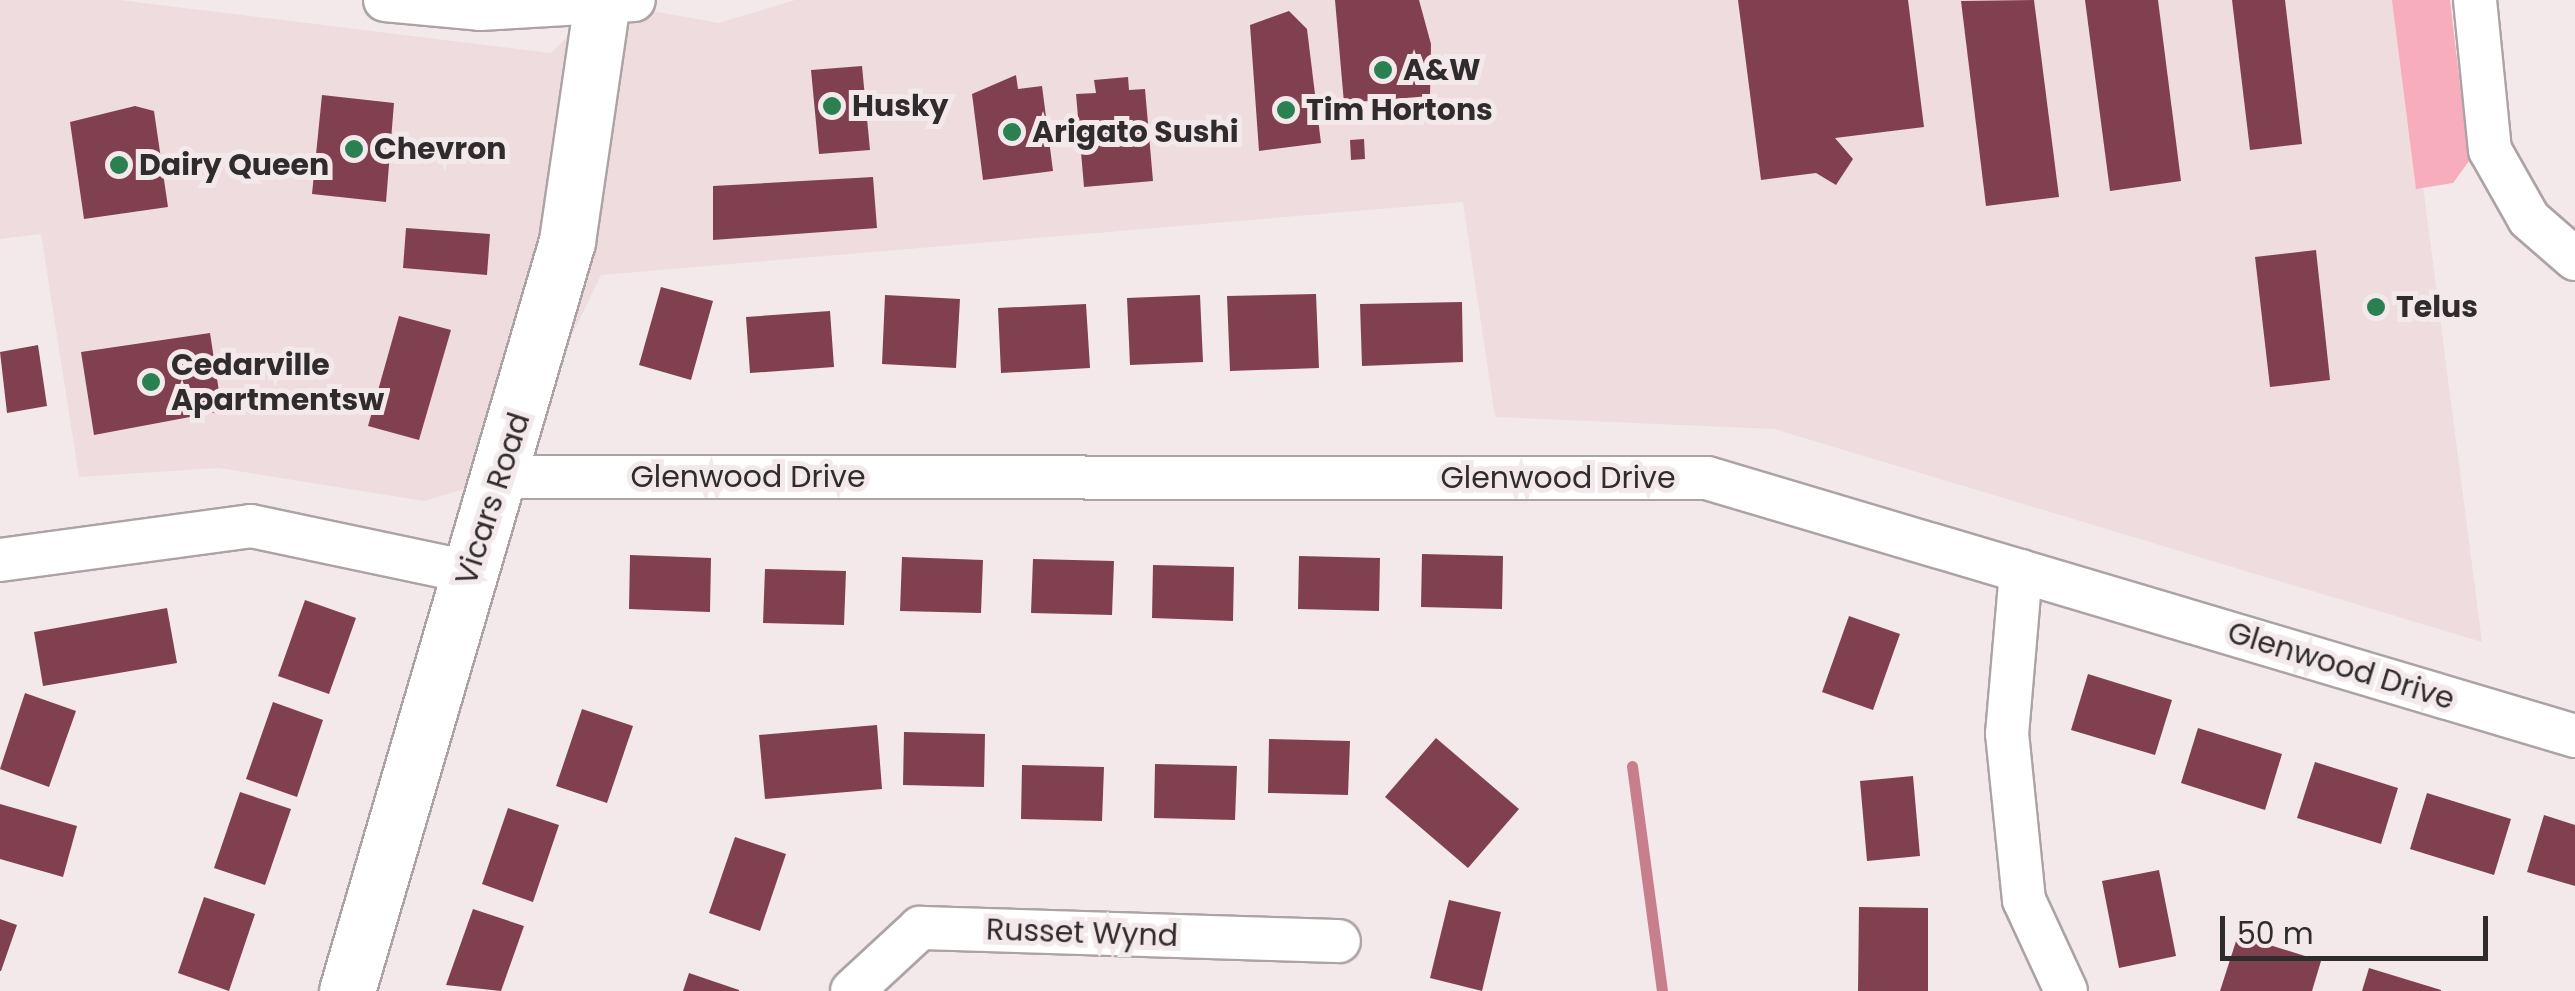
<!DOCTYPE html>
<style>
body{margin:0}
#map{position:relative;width:2575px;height:991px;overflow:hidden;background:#f3e9eb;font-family:Poppins,sans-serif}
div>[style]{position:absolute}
.built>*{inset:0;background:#efdcdf}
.green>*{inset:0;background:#f7adbc}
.stream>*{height:11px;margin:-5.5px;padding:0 5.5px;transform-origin:5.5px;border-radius:5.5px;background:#c77f8e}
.building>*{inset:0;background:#81404f}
.roads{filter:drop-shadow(2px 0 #aca3a4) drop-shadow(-2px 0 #aca3a4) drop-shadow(0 2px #aca3a4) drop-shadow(0 -2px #aca3a4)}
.street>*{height:42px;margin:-21px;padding:0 21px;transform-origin:21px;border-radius:21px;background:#fff}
.secondary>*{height:55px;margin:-27.5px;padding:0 27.5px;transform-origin:27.5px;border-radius:27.5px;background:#fff}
.dots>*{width:28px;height:28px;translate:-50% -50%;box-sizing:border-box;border:5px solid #f3e9eb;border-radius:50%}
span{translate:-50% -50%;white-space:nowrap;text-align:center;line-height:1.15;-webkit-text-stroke:10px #f3e9eb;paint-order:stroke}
.poi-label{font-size:30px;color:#302c2d;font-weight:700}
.left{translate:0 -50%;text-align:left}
.street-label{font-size:30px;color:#302c2d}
.scale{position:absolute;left:2220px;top:916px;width:268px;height:45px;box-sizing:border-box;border:5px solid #302c2d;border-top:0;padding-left:12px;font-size:30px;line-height:35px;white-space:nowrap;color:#302c2d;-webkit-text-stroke:8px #f3e9eb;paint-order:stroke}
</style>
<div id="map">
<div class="built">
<i style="clip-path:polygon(0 0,119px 0,551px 53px,602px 2px,719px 23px,795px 0,2399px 0,2482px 642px,1774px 429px,1495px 417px,1463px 202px,601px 275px,504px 477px,424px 501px,219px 468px,79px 477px,41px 234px,0 239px)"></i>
</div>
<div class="green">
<i style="clip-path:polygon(2392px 0,2450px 0,2469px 161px,2453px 183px,2416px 189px)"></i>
</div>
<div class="stream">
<i style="left:1632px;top:766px;width:227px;rotate:82.4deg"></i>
</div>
<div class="building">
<i style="clip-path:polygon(1335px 0,1419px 0,1431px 44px,1430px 96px,1344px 103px)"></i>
<i style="clip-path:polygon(1738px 0,1908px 0,1924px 127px,1835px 138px,1853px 159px,1836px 185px,1816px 173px,1761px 180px)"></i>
<i style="clip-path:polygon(2034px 0,2059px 197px,1986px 206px,1961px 1px)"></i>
<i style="clip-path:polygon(2085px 0,2158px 0,2181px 181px,2110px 191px)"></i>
<i style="clip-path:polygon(2232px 0,2285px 0,2302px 144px,2250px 150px)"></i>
<i style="clip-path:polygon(1289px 11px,1307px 29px,1321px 143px,1259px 151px,1250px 25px)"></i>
<i style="clip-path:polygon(862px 66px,870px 150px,819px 154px,811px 70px)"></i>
<i style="clip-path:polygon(1016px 75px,1018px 89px,1042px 86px,1053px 171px,983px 180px,972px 94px)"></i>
<i style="clip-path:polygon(1128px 77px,1129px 90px,1145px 89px,1153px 181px,1084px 187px,1076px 94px,1096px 93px,1094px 80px)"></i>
<i style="clip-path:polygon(322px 95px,394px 103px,386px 202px,312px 194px)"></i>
<i style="clip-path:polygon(135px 106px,154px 111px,168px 207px,84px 219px,70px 122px)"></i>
<i style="clip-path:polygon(1364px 139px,1365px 159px,1351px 160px,1350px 140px)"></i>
<i style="clip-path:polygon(873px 177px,877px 228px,713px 240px,713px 186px)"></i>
<i style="clip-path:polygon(406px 228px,490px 234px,487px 275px,403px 268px)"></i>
<i style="clip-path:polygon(2316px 250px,2330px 380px,2270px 387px,2255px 257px)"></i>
<i style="clip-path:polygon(661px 287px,713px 301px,691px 380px,639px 365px)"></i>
<i style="clip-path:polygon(1316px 294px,1319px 368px,1230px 371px,1227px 296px)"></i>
<i style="clip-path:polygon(885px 295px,960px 299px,956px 368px,882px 364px)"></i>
<i style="clip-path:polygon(1200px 295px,1203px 362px,1130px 365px,1127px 298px)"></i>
<i style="clip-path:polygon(1462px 302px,1463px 362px,1362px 366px,1360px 304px)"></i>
<i style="clip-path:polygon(1086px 304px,1090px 368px,1001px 373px,998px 308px)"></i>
<i style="clip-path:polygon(830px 311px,834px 367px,750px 373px,746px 317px)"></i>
<i style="clip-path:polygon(399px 316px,451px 330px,419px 440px,368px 426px)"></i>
<i style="clip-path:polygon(210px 333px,222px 411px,94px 435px,81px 352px)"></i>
<i style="clip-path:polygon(38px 345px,47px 406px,7px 413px,0 352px)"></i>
<i style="clip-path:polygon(1422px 554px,1503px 556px,1502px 609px,1421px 607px)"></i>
<i style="clip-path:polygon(630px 555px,711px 558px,710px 612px,629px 609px)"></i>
<i style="clip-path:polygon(1299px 556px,1380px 558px,1379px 611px,1298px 609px)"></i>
<i style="clip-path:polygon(902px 557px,983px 560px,981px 613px,900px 611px)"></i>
<i style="clip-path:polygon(1033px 559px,1114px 561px,1112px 615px,1031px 613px)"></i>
<i style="clip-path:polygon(1153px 565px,1234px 567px,1233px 621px,1152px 618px)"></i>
<i style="clip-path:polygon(765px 569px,846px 571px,844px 625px,763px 623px)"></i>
<i style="clip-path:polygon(305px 600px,356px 618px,329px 694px,278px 676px)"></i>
<i style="clip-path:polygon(167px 608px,177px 663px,43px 686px,34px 632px)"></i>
<i style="clip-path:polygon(1849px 616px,1900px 634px,1873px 710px,1822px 692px)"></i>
<i style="clip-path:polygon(2088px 674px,2172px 700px,2155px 755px,2071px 730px)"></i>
<i style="clip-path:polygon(25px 693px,76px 711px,49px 787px,0 769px)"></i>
<i style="clip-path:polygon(273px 702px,323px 720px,297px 797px,246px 779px)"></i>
<i style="clip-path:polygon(582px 709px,633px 726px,607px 803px,556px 786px)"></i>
<i style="clip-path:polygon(877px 725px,882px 789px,765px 799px,759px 735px)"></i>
<i style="clip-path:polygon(2198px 728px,2282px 754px,2265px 810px,2181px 783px)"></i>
<i style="clip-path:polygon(904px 732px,985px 734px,984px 787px,903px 785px)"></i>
<i style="clip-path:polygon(1436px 738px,1519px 809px,1468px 868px,1385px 797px)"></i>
<i style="clip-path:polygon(1269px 739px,1350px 741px,1348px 795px,1268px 793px)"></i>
<i style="clip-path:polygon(2315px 762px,2398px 788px,2381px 844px,2297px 818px)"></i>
<i style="clip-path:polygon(1155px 764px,1237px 766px,1235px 820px,1154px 818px)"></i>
<i style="clip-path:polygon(1022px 765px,1104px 767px,1102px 821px,1021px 819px)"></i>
<i style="clip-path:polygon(1913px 776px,1920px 856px,1867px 861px,1860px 781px)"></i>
<i style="clip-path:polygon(240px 792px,291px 809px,265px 885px,214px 868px)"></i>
<i style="clip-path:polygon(2427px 793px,2511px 819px,2494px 875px,2410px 849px)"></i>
<i style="clip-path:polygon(0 804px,77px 826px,63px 877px,0 859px)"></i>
<i style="clip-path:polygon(508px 808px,559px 825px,533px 902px,482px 884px)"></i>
<i style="clip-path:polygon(2544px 815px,2575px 825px,2575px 886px,2527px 872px)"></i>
<i style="clip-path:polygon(735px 837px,786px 854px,760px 931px,709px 913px)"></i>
<i style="clip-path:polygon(2159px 870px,2176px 956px,2119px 968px,2102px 881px)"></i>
<i style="clip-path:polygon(204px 897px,255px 914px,229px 991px,178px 973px)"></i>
<i style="clip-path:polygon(1449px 900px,1501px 912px,1482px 991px,1430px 978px)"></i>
<i style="clip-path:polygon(1859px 907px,1928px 908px,1928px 991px,1858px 991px)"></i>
<i style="clip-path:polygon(473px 909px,524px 926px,501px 991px,446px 985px)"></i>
<i style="clip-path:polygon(0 919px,17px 925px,1px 971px,0 971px)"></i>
<i style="clip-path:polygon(2238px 935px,2321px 961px,2312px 991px,2220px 991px)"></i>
<i style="clip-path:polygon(2369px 968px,2441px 990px,2441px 991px,2362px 991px)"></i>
<i style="clip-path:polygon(689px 973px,739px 990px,739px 991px,683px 991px)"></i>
</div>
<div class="roads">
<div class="street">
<i style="left:385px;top:0;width:95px;rotate:5.4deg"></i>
<i style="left:480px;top:9px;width:154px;rotate:-3.3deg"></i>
<i style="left:2475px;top:0;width:151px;rotate:84.3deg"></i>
<i style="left:2490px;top:150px;width:79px;rotate:60.5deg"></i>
<i style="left:2529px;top:219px;width:61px;rotate:41deg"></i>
<i style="left:504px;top:477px;width:1203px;rotate:0.05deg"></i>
<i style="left:1707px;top:478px;width:906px;rotate:16.55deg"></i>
<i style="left:0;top:560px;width:253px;rotate:-7.7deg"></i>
<i style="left:251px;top:526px;width:224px;rotate:11.9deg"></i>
<i style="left:2021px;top:571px;width:163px;rotate:94.9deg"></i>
<i style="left:2007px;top:733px;width:168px;rotate:84.2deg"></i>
<i style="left:2024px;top:900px;width:100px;rotate:65.2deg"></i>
<i style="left:852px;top:991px;width:93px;rotate:-42.8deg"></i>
<i style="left:920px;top:928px;width:419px;rotate:1.8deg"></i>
</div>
<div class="secondary">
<i style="left:347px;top:991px;width:782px;rotate:-73.65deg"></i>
<i style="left:567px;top:241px;width:244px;rotate:-81.7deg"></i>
</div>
</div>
<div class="dots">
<i style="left:1383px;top:70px;background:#2b8052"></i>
<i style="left:832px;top:106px;background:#2b8052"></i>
<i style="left:1286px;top:110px;background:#2b8052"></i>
<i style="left:1012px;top:132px;background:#2b8052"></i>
<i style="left:354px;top:149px;background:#2b8052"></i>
<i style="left:119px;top:165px;background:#2b8052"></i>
<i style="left:2376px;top:307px;background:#2b8052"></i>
<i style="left:151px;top:382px;background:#2b8052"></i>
</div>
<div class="poi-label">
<span class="left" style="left:1403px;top:70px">A&amp;W</span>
<span class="left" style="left:852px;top:106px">Husky</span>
<span class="left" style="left:1306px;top:110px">Tim Hortons</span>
<span class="left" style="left:1032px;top:132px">Arigato Sushi</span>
<span class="left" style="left:374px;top:149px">Chevron</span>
<span class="left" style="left:139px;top:165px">Dairy Queen</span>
<span class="left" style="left:2396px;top:307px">Telus</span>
<span class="left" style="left:171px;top:382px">Cedarville<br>Apartmentsw</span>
</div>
<div class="street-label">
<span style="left:748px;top:477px">Glenwood Drive</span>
<span style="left:1558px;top:478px">Glenwood Drive</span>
<span style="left:493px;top:499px;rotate:-72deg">Vicars Road</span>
<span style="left:2341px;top:666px;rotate:17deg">Glenwood Drive</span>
<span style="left:1082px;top:933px;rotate:2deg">Russet Wynd</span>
</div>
<div class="scale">50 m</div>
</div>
